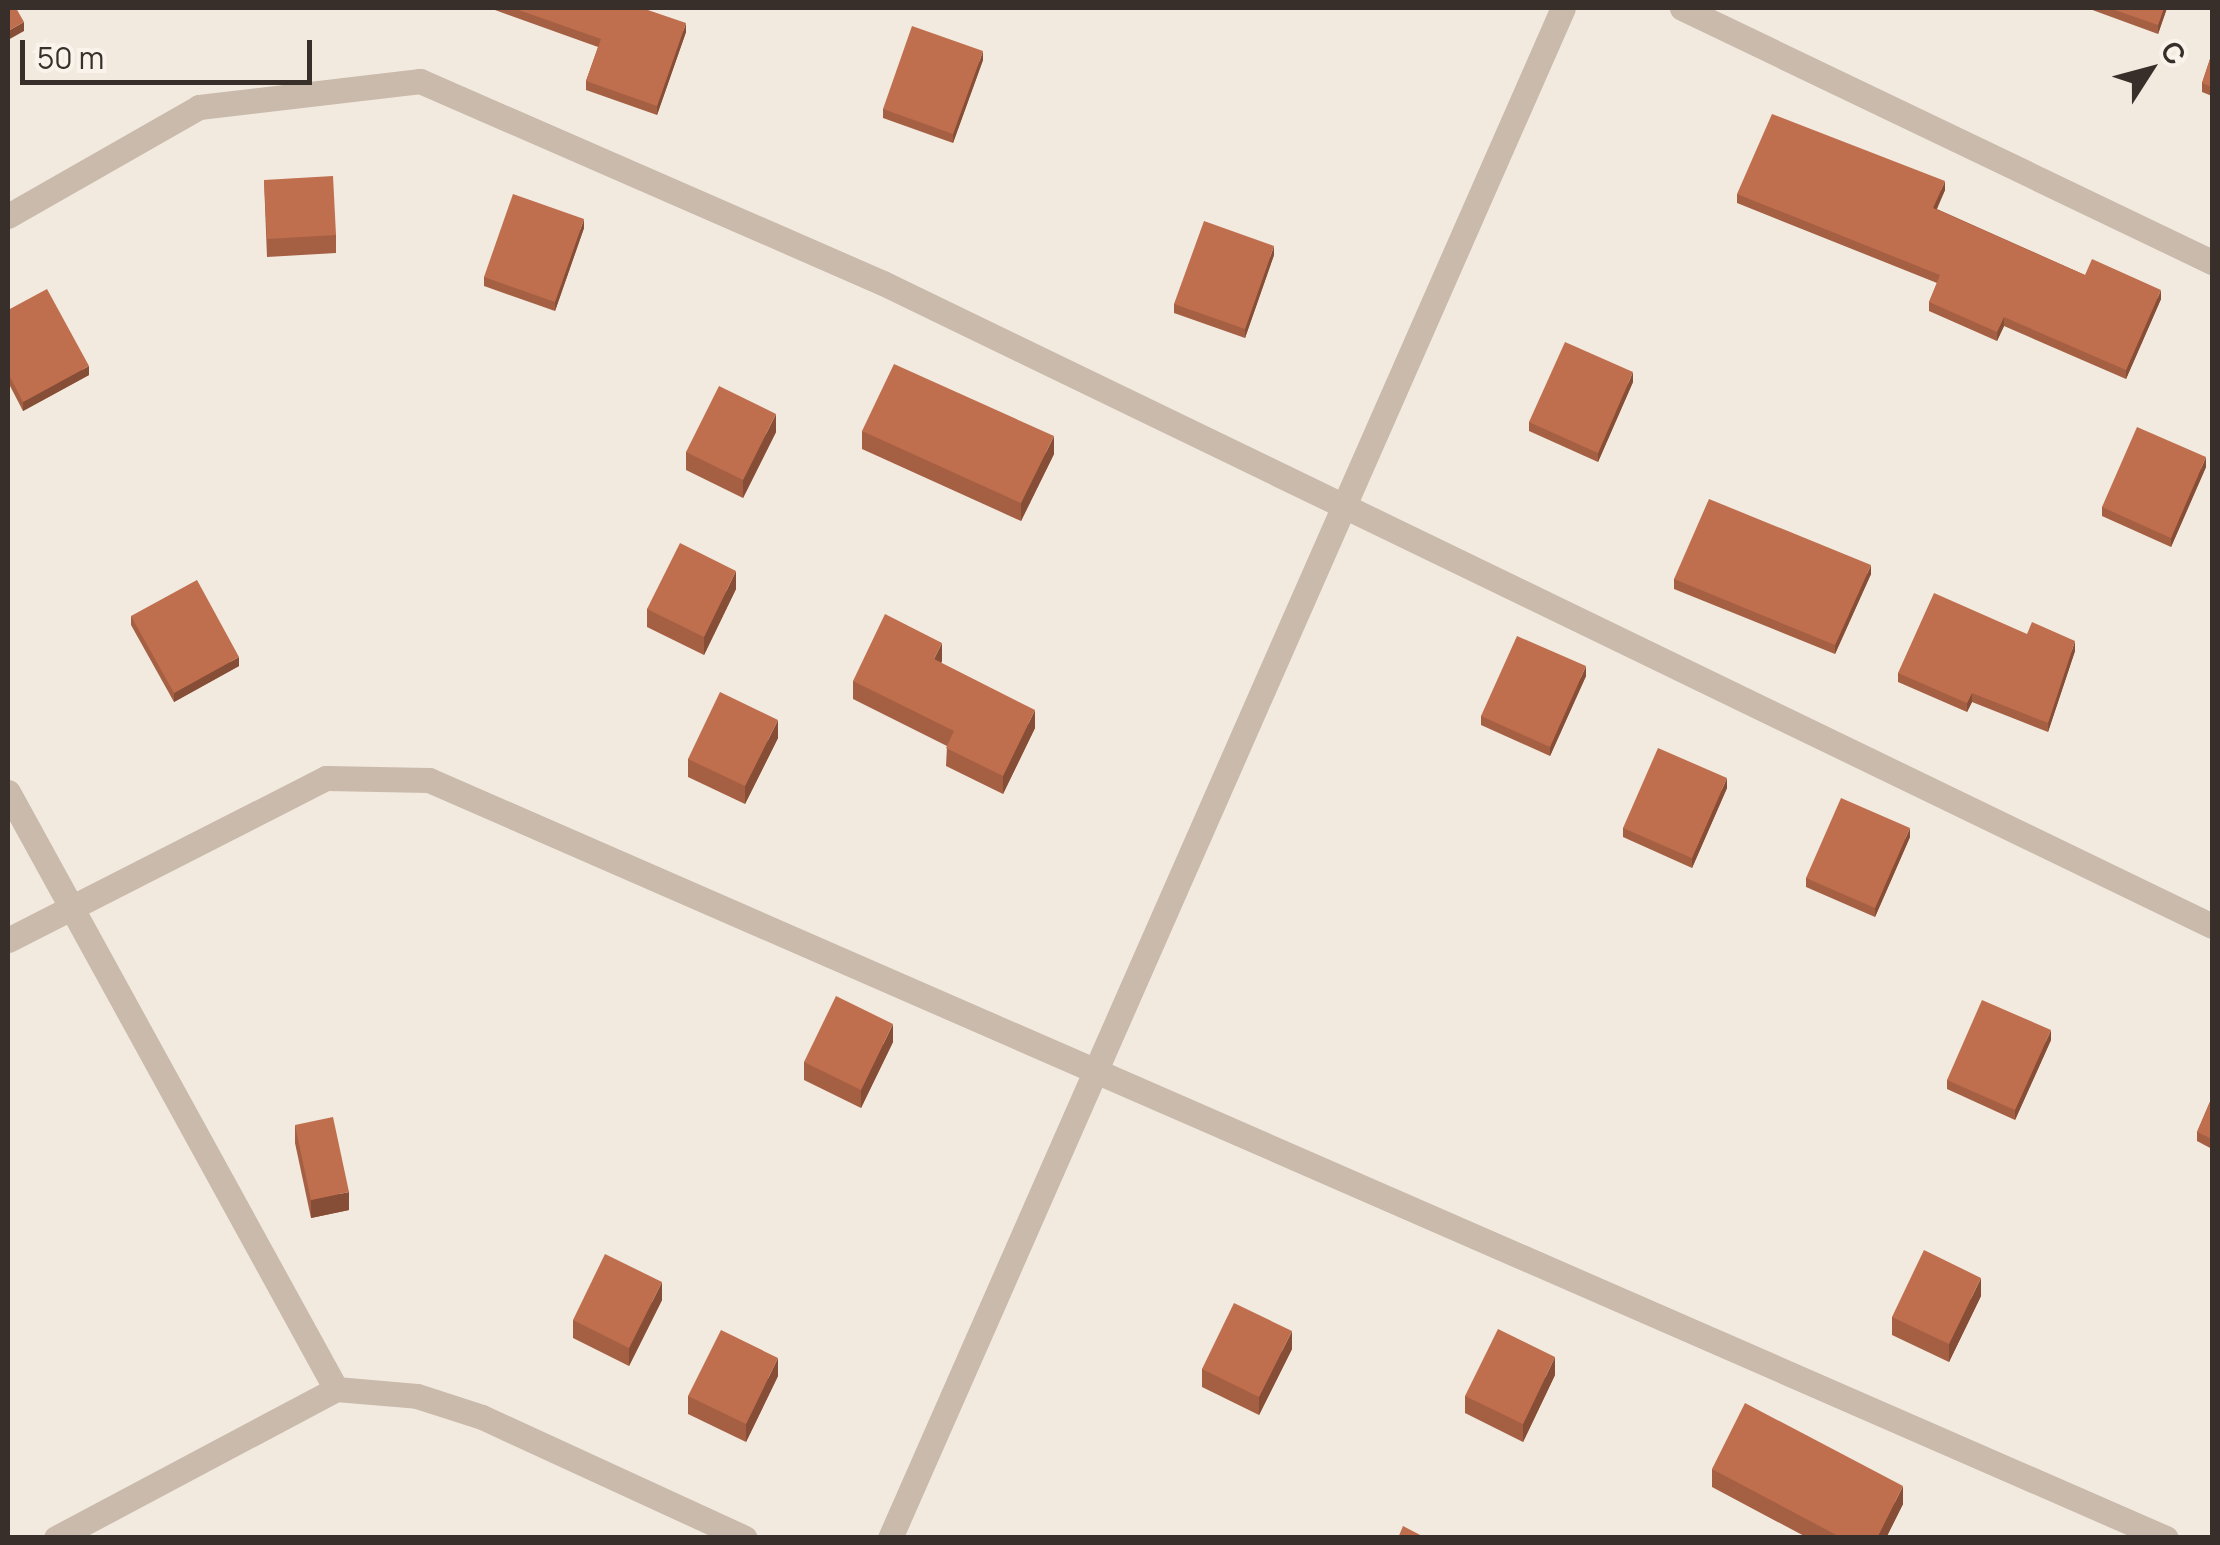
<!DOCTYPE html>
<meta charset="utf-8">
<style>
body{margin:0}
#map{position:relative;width:2220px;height:1545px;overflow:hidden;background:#f2eadf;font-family:Manrope,sans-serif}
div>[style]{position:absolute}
.minor>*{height:25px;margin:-12.5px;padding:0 12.5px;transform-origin:12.5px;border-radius:12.5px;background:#c9baab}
.wall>*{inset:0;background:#a55f43}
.shaded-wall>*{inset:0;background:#864e37}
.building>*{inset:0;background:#c06f4e}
span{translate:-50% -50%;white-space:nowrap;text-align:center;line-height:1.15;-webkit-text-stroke:8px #f9f3eb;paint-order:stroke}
.frame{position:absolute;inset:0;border:10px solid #382f2a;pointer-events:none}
.north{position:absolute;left:2100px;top:20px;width:100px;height:100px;-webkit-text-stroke:8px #f9f3eb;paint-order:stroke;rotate:54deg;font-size:28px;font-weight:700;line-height:40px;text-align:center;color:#382f2a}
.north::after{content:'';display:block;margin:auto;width:35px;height:45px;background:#382f2a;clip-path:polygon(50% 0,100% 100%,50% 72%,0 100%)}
.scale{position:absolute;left:20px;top:40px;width:292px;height:45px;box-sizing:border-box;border:5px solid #382f2a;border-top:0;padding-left:12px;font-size:30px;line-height:35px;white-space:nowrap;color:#382f2a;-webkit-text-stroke:8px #f9f3eb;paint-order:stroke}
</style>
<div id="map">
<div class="minor">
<i style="left:1682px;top:8px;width:588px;rotate:25.61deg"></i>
<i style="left:8px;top:216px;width:220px;rotate:-29.7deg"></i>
<i style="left:199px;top:107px;width:223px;rotate:-6.7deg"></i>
<i style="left:420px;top:81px;width:505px;rotate:23.57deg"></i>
<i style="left:883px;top:283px;width:1476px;rotate:25.82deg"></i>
<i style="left:8px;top:792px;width:681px;rotate:61.22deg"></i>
<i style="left:8px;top:940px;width:357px;rotate:-27deg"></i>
<i style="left:326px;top:778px;width:103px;rotate:1.1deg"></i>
<i style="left:429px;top:780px;width:1895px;rotate:23.58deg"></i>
<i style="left:56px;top:1538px;width:317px;rotate:-28deg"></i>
<i style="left:336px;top:1389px;width:81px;rotate:4.9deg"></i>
<i style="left:417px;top:1396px;width:68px;rotate:17.9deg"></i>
<i style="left:482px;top:1417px;width:289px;rotate:24.7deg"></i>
<i style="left:890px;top:1538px;width:1671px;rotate:-66.26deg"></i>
</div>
<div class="wall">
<i style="clip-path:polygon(495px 8px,642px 8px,686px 32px,657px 115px,586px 90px,586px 81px,598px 47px,495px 10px)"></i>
<i style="clip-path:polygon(2087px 8px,2167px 8px,2158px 34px)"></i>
<i style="clip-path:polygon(2212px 53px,2212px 96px,2202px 92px,2202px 83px)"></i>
<i style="clip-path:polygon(983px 60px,953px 143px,883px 118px,883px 109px)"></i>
<i style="clip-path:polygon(264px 180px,336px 235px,336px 253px,267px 257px)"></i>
<i style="clip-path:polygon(1945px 190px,1937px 209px,2085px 275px,2161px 299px,2126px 379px,2004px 326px,1997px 341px,1929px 311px,1929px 302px,1937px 283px,1737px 203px,1737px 194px)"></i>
<i style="clip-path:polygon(584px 228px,555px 311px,484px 286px,484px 277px)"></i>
<i style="clip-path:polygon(1274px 255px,1245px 338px,1174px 313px,1174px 304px)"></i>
<i style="clip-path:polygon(8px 310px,89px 375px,23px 411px,8px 382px)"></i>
<i style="clip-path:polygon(1633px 382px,1598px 462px,1529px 431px,1529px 422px)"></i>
<i style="clip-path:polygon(862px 431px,1054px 454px,1021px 521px,862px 449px)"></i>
<i style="clip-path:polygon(776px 432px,743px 498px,686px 470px,686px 452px)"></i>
<i style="clip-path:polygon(2206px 467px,2171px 547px,2102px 516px,2102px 507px)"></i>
<i style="clip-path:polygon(1871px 574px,1835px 654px,1674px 589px,1674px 579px)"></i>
<i style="clip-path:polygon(736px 589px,704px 655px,647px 627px,647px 609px)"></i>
<i style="clip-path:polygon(131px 616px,239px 666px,174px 702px,131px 625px)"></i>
<i style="clip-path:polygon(2075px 651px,2048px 732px,1972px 702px,1967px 712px,1898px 682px,1898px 673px)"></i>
<i style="clip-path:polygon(942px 661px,941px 663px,1035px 728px,1003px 794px,946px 766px,947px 746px,853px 699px,853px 681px)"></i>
<i style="clip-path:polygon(1586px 676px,1550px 756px,1481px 725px,1481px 716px)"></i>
<i style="clip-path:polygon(778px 738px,745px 804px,688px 777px,688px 759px)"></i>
<i style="clip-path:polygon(1727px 788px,1692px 868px,1623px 837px,1623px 828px)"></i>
<i style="clip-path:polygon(1910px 837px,1875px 917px,1806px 887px,1806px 878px)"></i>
<i style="clip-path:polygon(2051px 1040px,2015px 1120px,1947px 1089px,1947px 1080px)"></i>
<i style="clip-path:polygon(893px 1042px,861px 1108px,804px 1080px,804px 1062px)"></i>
<i style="clip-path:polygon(2212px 1097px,2212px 1149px,2197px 1141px,2197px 1132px)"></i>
<i style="clip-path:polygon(295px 1125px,349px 1210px,311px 1218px,295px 1143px)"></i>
<i style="clip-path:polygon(1981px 1296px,1949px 1362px,1892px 1335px,1892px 1317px)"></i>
<i style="clip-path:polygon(662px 1300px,629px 1366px,573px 1338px,573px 1320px)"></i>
<i style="clip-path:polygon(1292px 1349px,1259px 1415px,1202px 1387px,1202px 1369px)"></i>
<i style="clip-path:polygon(1555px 1375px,1523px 1442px,1465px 1413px,1465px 1396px)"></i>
<i style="clip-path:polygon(778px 1376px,746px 1442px,688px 1414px,688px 1396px)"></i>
<i style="clip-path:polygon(1712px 1469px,1903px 1504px,1886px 1538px,1808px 1538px,1712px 1487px)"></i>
</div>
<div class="shaded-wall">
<i style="clip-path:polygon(2164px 8px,2167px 8px,2158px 34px,2158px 25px)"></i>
<i style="clip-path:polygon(24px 22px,24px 31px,8px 40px,8px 31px)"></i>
<i style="clip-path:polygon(686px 23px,686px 32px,657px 115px,657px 106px)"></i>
<i style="clip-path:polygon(983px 51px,983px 60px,953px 143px,953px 134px)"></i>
<i style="clip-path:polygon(1945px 181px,1945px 190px,1933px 217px,1933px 208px)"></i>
<i style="clip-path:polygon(584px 219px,584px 228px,555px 311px,555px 302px)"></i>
<i style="clip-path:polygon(1274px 246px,1274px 255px,1245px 338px,1245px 329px)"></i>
<i style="clip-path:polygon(2161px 290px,2161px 299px,2126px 379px,2126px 370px)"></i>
<i style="clip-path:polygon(2004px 317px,2004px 326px,1997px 341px,1997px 332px)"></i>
<i style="clip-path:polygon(89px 366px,89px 375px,23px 411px,23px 402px)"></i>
<i style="clip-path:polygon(1633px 372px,1633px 382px,1598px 462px,1598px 453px)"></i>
<i style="clip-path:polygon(776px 414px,776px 432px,743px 498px,743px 480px)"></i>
<i style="clip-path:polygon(1054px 436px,1054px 454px,1021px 521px,1021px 503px)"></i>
<i style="clip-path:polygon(2206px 457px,2206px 467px,2171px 547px,2171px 538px)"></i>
<i style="clip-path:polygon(1871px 565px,1871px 574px,1835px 654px,1835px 645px)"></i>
<i style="clip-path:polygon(736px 571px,736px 589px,704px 655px,704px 637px)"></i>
<i style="clip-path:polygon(2075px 641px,2075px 651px,2048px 732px,2048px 723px)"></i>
<i style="clip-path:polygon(942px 643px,942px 661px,934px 677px,934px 659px)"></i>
<i style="clip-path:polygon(239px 657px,239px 666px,174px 702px,174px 693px)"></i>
<i style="clip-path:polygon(1586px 666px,1586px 676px,1550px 756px,1550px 747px)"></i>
<i style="clip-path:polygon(1972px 693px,1972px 702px,1967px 712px,1967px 703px)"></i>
<i style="clip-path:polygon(1035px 710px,1035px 728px,1003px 794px,1003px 776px)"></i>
<i style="clip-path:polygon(778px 720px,778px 738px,745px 804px,745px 786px)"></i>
<i style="clip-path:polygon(1727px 778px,1727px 788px,1692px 868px,1692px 858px)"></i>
<i style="clip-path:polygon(1910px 828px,1910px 837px,1875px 917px,1875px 908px)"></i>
<i style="clip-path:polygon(893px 1024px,893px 1042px,861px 1108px,861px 1090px)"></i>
<i style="clip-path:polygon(2051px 1030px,2051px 1040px,2015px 1120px,2015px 1110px)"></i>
<i style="clip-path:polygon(349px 1192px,349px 1210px,311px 1218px,311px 1200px)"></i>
<i style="clip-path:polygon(1981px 1278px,1981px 1296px,1949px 1362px,1949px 1344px)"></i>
<i style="clip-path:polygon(662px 1282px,662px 1300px,629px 1366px,629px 1348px)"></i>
<i style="clip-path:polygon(1292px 1331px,1292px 1349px,1259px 1415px,1259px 1397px)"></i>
<i style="clip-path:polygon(1555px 1357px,1555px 1375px,1523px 1442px,1523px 1424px)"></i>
<i style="clip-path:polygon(778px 1358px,778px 1376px,746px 1442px,746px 1424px)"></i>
<i style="clip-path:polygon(1903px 1486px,1903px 1504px,1886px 1538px,1877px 1538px)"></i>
</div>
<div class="building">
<i style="clip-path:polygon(8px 8px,16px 8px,24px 22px,8px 31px)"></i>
<i style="clip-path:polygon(513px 8px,642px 8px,686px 23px,657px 106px,586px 81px,601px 39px)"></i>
<i style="clip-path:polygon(2109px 8px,2164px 8px,2158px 25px)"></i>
<i style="clip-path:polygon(912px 26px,983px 51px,953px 134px,883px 109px)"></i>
<i style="clip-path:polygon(2212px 53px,2212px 87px,2202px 83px)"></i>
<i style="clip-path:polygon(1772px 114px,1945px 181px,1933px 208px,2085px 275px,2092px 259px,2161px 290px,2126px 370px,2004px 317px,1997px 332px,1929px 302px,1940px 275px,1737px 194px)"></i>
<i style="clip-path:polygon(333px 176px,336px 235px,267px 239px,264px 180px)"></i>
<i style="clip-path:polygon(513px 194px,584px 219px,555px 302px,484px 277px)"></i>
<i style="clip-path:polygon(1204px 221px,1274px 246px,1245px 329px,1174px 304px)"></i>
<i style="clip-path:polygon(47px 289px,89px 366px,23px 402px,8px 373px,8px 310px)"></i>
<i style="clip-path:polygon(1565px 342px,1633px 372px,1598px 453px,1529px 422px)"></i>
<i style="clip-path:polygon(894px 364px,1054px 436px,1021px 503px,862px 431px)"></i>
<i style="clip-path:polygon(719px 386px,776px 414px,743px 480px,686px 452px)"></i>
<i style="clip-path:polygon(2137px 427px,2206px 457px,2171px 538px,2102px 507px)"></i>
<i style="clip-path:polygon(1709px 499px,1871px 565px,1835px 645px,1674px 579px)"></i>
<i style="clip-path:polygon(680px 543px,736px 571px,704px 637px,647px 609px)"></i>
<i style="clip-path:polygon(197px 580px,239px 657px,174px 693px,131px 616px)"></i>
<i style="clip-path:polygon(1934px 593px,2027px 634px,2032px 622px,2075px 641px,2048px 723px,1972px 693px,1967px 703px,1898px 673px)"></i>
<i style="clip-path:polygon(885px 614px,942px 643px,934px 659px,1035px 710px,1003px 776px,946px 748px,954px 731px,853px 681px)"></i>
<i style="clip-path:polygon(1517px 636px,1586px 666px,1550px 747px,1481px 716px)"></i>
<i style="clip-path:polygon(720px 692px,778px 720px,745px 786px,688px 759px)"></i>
<i style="clip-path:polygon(1658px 748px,1727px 778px,1692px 858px,1623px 828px)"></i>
<i style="clip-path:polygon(1841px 798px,1910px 828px,1875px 908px,1806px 878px)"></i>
<i style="clip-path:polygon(836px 996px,893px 1024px,861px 1090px,804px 1062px)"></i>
<i style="clip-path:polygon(1982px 1000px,2051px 1030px,2015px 1110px,1947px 1080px)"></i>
<i style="clip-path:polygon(2212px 1097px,2212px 1139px,2197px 1132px)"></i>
<i style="clip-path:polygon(333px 1117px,349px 1192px,311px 1200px,295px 1125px)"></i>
<i style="clip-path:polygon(1924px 1250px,1981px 1278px,1949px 1344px,1892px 1317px)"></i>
<i style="clip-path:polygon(605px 1254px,662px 1282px,629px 1348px,573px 1320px)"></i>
<i style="clip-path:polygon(1234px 1303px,1292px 1331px,1259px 1397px,1202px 1369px)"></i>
<i style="clip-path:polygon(1498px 1329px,1555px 1357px,1523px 1424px,1465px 1396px)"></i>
<i style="clip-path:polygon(721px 1330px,778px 1358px,746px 1424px,688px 1396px)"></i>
<i style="clip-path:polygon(1745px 1403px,1903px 1486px,1877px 1538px,1842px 1538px,1712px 1469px)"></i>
<i style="clip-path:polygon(1403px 1526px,1426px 1538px,1398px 1538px)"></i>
</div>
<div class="frame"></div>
<div class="north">С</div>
<div class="scale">50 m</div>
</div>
